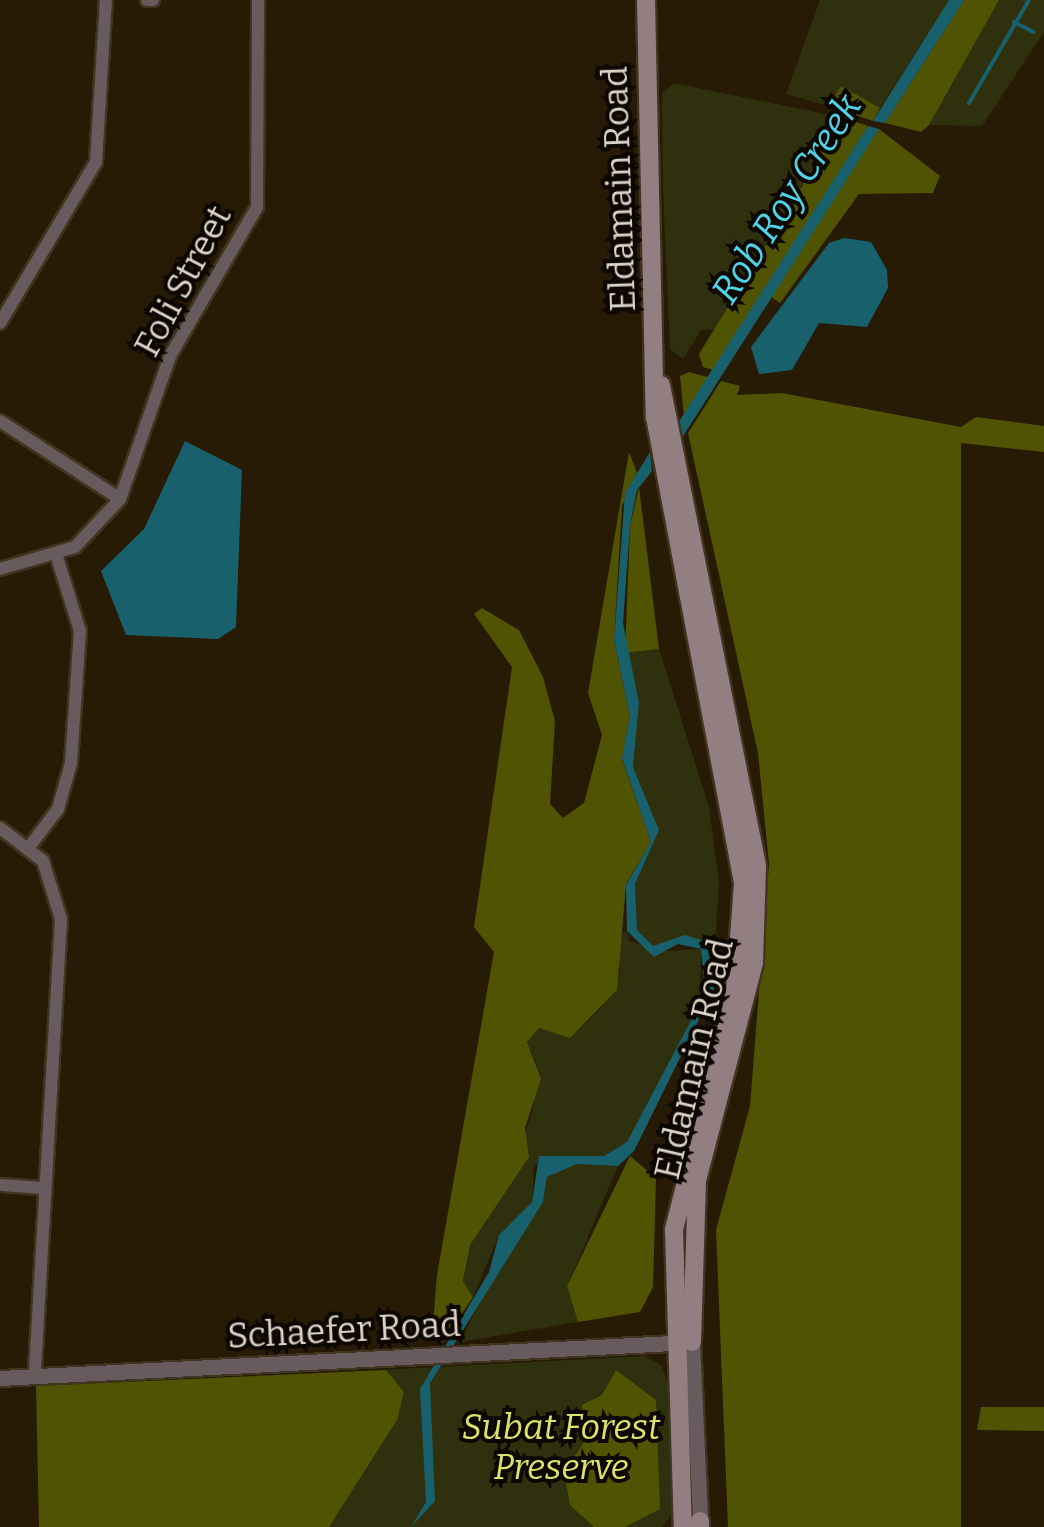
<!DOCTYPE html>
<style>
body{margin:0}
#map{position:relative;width:1044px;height:1527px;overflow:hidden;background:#281b06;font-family:Bitter,serif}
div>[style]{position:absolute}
.green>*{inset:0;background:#2f300d}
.forest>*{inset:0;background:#505302}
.water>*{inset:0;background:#18606b}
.stream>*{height:4px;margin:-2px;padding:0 2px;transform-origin:2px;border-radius:2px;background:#18606b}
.roads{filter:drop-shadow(2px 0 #413521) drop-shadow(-2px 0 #413521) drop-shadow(0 2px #413521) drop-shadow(0 -2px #413521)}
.minor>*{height:12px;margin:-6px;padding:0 6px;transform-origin:6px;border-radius:6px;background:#685b5e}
.tertiary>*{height:15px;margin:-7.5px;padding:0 7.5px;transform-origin:7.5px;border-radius:7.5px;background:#685b5e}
.secondary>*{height:18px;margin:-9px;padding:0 9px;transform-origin:9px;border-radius:9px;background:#937e82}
span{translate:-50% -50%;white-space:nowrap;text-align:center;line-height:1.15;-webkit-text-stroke:8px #0d0702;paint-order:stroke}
.street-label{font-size:35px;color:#dcd3c7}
.park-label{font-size:35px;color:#dce368;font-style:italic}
.water-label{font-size:38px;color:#4ed3e8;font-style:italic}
</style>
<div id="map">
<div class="green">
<i style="clip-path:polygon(820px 0,949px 0,880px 108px,841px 86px,828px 106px,786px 94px)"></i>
<i style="clip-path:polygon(999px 0,1044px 0,1044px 32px,982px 126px,929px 125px)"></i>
<i style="clip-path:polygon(674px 83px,844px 118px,717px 329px,701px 330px,683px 359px,670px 349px,663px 191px,662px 94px)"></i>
<i style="clip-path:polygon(659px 649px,709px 807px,719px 881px,714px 964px,707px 942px,653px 946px,637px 930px,635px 884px,659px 830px,633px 767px,639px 703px,625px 653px)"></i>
<i style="clip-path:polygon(627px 931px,629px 941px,667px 951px,701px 949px,700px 1007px,627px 1142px,604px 1156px,534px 1165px,532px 1202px,499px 1235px,473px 1297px,463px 1281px,470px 1245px,510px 1183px,533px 1109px,537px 1064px,527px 1042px,539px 1028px,570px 1037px,600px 1009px,620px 973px,615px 936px)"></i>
<i style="clip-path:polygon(577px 1164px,618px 1166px,567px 1286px,578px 1322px,460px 1342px,514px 1236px,543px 1202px,547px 1177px)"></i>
<i style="clip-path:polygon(644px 1356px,662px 1366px,670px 1393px,675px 1510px,662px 1527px,42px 1527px,39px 1388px)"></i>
</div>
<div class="forest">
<i style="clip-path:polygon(964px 0,999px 0,929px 125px,921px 132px,885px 123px)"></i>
<i style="clip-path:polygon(841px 86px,880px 108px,873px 121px,828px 106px)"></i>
<i style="clip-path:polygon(844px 118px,868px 126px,716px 371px,703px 367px,699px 354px)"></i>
<i style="clip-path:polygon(879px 129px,940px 176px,933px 193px,859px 194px,780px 303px,771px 297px,796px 251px)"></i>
<i style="clip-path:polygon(689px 372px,711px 378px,684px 417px,680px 376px)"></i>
<i style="clip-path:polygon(721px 381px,740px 386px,737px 395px,782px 393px,961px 427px,976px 417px,1044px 426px,1044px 452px,961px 443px,961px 1527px,728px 1527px,716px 1230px,750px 1106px,769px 864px,758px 753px,688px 433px)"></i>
<i style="clip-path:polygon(629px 452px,637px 473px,622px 506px,614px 641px,630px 716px,622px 759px,651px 842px,626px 884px,617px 990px,570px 1038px,539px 1028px,527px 1042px,541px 1079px,525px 1128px,529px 1157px,470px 1245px,463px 1281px,473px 1297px,442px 1343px,432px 1337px,437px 1275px,494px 952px,474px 927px,512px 667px,474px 614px,482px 608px,519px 630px,543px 677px,555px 721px,550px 804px,563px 818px,584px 803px,602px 735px,588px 693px)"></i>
<i style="clip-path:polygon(639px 487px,659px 649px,625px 653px,630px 526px)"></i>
<i style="clip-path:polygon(630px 1156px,656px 1178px,653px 1287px,640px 1312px,578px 1322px,567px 1286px)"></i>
<i style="clip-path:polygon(386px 1370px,404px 1392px,397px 1420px,329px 1527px,39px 1527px,36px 1386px)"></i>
<i style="clip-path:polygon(616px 1370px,656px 1400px,660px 1509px,625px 1527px,594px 1527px,570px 1505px,564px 1472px,585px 1441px,582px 1405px,602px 1395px)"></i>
<i style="clip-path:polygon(981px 1407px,1044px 1407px,1044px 1431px,977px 1430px)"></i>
</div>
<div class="water">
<i style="clip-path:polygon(949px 0,964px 0,885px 123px,873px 121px)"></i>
<i style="clip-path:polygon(868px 126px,879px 129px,680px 441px,678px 423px)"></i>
<i style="clip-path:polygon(844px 238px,871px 242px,887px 270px,888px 288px,867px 327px,819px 323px,792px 370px,759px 374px,751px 347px,829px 243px)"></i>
<i style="clip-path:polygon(185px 441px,242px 470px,236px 627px,218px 639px,126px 635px,101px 571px,144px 529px)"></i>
<i style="clip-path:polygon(650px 452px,652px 471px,637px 490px,630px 525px,623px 623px,639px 703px,633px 767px,659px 830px,635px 884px,637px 930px,653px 946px,685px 935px,707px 942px,714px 989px,634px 1151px,618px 1166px,577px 1164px,547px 1177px,543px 1202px,430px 1383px,435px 1501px,411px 1527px,426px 1502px,420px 1389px,489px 1272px,499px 1235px,532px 1202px,539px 1156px,604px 1156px,627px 1142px,705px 994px,701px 949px,678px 944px,654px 957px,627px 931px,626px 885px,651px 842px,622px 758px,630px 716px,614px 640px,625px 493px)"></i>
</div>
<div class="stream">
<i style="left:1014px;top:22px;width:22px;rotate:27deg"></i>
<i style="left:969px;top:103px;width:119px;rotate:-59.8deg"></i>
</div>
<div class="roads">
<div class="minor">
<i style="left:147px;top:0;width:6px"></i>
<i style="left:0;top:323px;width:187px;rotate:-59.2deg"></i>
<i style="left:96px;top:162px;width:162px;rotate:-86.5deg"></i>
<i style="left:0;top:421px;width:143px;rotate:33deg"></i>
<i style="left:0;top:569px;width:78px;rotate:-16.3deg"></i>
<i style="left:75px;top:547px;width:66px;rotate:-46.8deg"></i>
<i style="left:120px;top:499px;width:151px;rotate:-70.7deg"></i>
<i style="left:170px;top:356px;width:173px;rotate:-59.7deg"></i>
<i style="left:257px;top:207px;width:207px;rotate:-89.7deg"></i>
<i style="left:0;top:828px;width:54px;rotate:37.5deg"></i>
<i style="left:43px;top:861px;width:61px;rotate:72.8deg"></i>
<i style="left:61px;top:919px;width:458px;rotate:93.3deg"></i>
<i style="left:30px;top:846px;width:46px;rotate:-52.9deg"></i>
<i style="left:58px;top:809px;width:48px;rotate:-74.2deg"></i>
<i style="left:71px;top:763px;width:132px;rotate:-86.1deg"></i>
<i style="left:80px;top:631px;width:77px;rotate:-107.3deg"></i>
<i style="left:0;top:1185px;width:43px;rotate:4deg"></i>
</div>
<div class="tertiary">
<i style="left:0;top:1378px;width:693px;rotate:-2.98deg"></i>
<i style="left:692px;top:1342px;width:179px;rotate:87.4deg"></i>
</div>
<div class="secondary">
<i style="left:646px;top:0;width:417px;rotate:88.8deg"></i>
<i style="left:655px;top:417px;width:475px;rotate:79.3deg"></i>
<i style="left:743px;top:884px;width:106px;rotate:94.3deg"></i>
<i style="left:735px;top:990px;width:248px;rotate:104.3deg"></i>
<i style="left:674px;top:1230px;width:297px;rotate:88.3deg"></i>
<i style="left:661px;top:385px;width:491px;rotate:78.7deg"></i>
<i style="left:757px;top:867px;width:96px;rotate:91.8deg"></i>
<i style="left:754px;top:963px;width:225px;rotate:104.7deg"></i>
<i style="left:697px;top:1181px;width:161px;rotate:91.8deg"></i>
<i style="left:700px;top:1521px;width:6px;rotate:90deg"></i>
</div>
</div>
<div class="street-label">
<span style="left:619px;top:189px;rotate:-92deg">Eldamain Road</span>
<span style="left:183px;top:281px;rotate:-62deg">Foli Street</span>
<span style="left:694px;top:1059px;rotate:-77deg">Eldamain Road</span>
<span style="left:344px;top:1330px;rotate:-3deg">Schaefer Road</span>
</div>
<div class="park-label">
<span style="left:561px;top:1447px">Subat Forest<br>Preserve</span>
</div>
<div class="water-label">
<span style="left:787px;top:199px;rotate:-57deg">Rob Roy Creek</span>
</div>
</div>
